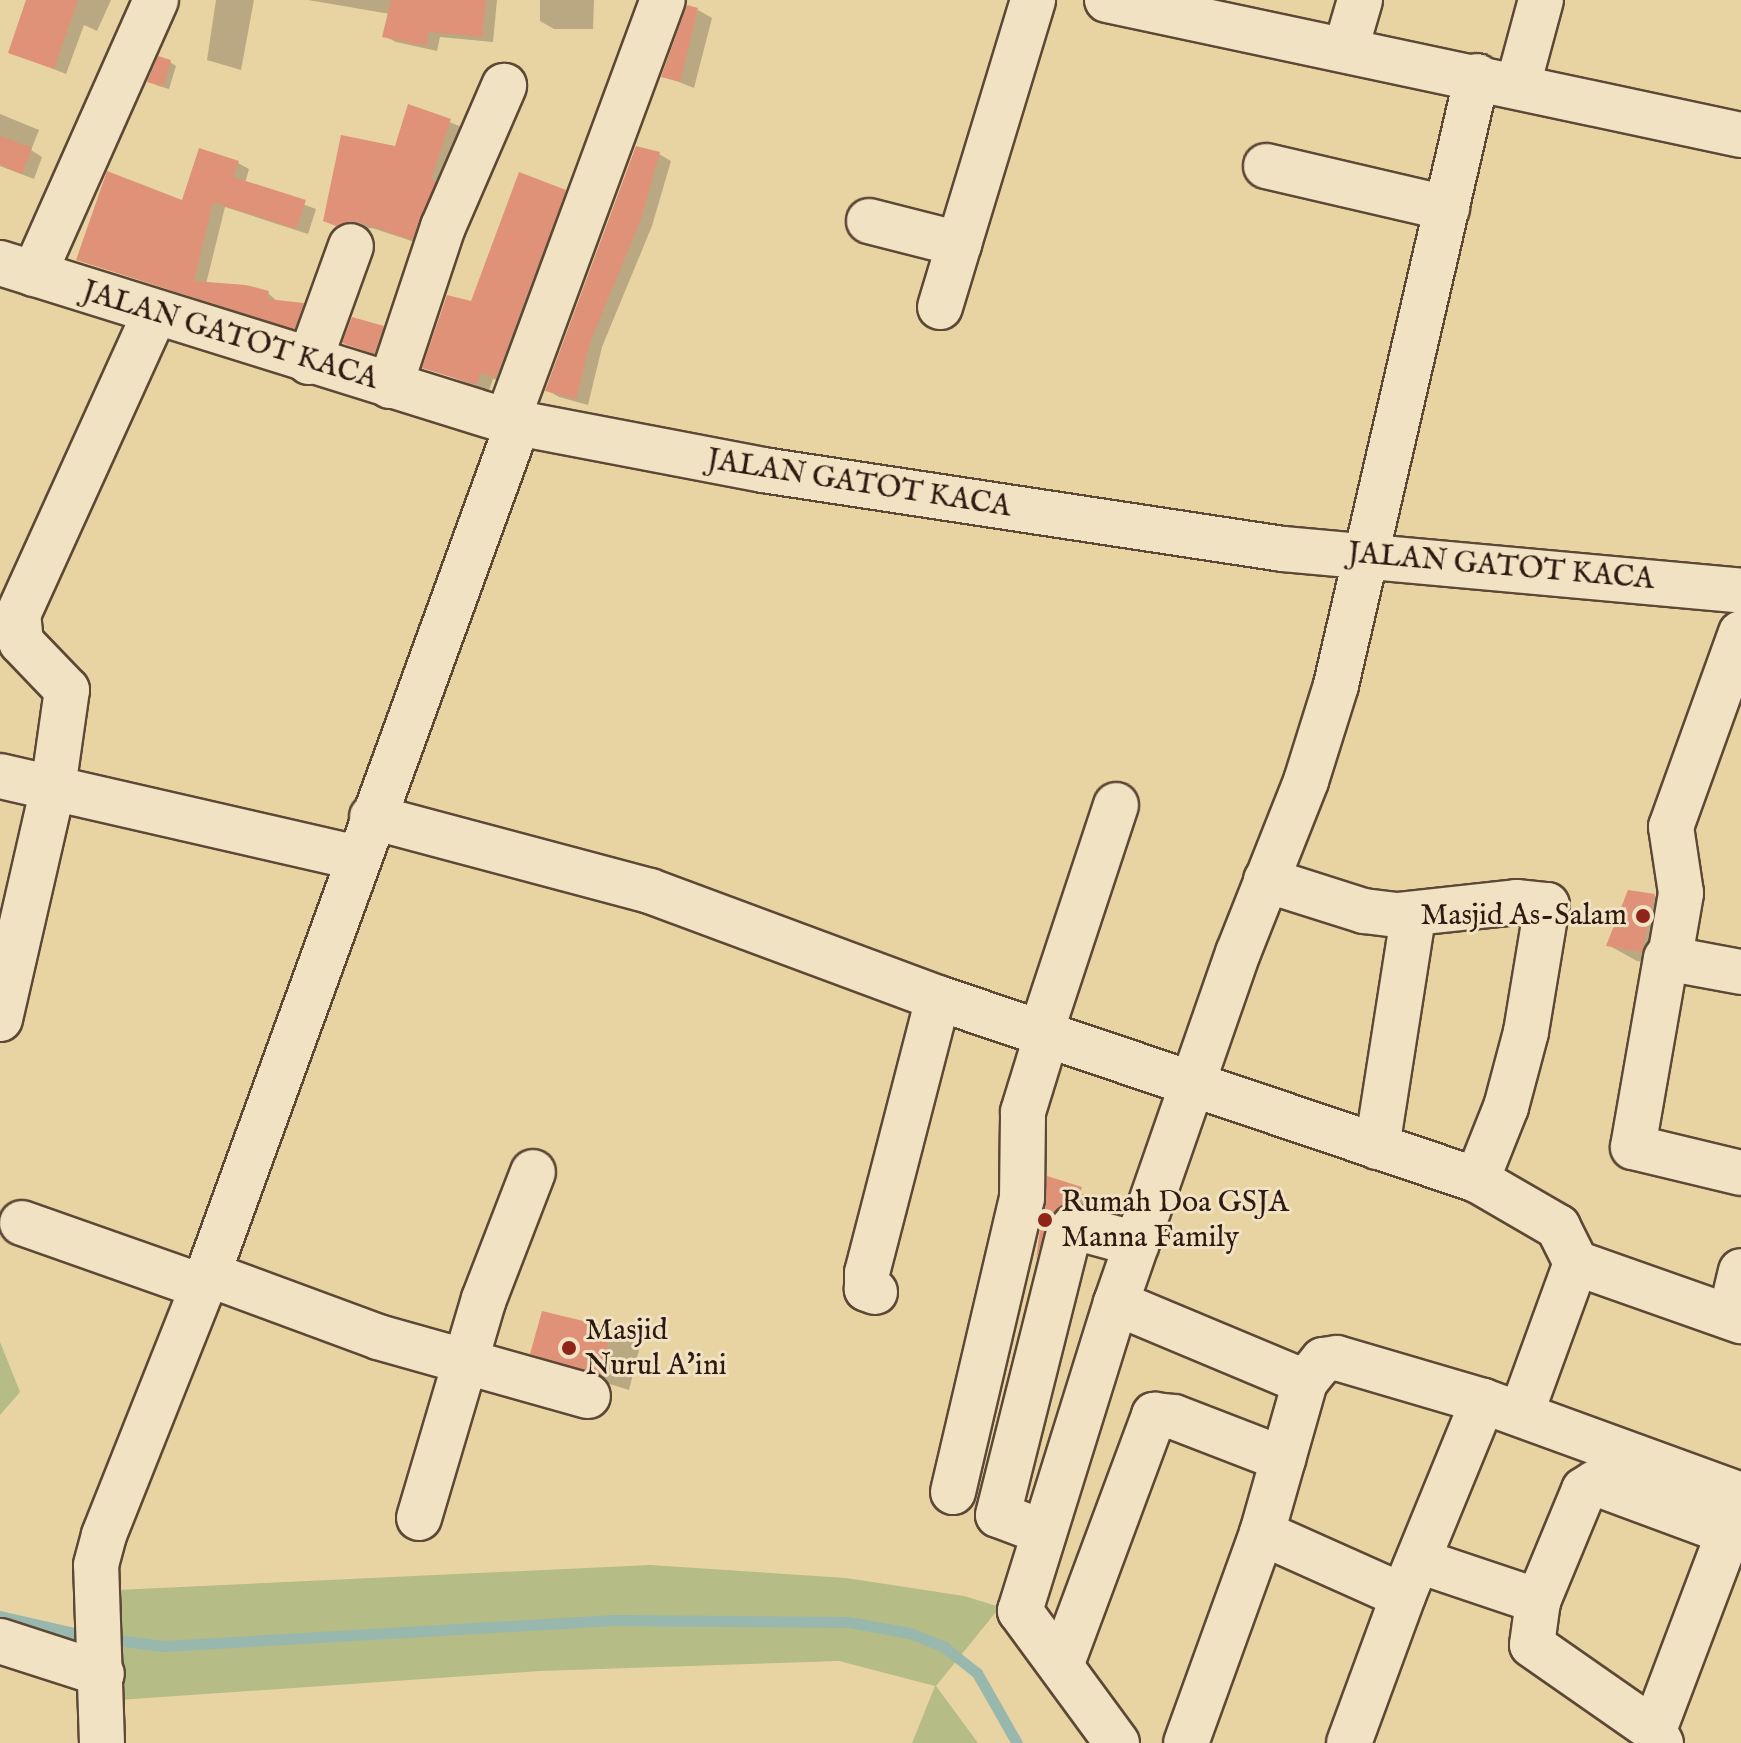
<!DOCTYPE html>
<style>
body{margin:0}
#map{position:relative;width:1741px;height:1743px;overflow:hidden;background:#e8d3a3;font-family:"IM FELL English",serif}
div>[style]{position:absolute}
.green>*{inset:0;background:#b5bc86}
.shadow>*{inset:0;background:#0003}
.stream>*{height:11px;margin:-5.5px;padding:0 5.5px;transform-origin:5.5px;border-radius:5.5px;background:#98b7ad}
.building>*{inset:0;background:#df9277}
.roads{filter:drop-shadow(2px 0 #5d4836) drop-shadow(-2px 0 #5d4836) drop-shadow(0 2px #5d4836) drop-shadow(0 -2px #5d4836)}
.minor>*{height:44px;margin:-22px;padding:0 22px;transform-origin:22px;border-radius:22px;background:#f0e2c3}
.dots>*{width:22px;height:22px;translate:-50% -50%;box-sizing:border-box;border:4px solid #f0e2c3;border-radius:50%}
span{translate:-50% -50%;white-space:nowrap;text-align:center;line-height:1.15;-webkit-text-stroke:6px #f0e2c3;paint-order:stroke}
.street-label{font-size:30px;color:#2f1a11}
.poi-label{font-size:30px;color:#2f1a11}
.right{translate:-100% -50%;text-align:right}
.left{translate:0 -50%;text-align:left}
</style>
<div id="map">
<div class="green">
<i style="clip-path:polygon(0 1342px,20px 1392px,0 1415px)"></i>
<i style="clip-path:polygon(650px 1565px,846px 1578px,964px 1596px,1000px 1607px,936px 1686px,978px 1743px,912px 1743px,935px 1686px,839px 1661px,540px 1671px,118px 1700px,117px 1590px)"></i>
</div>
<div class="shadow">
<i style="clip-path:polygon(28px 0,111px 0,97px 31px,84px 25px,66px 74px,10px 52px)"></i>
<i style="clip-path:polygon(216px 0,254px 0,241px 70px,207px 60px)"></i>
<i style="clip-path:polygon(308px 0,497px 0,493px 42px,440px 37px,437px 51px,396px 42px,384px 36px,390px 14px)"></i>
<i style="clip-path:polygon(540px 0,594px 0,593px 29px,554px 29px,540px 21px)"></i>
<i style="clip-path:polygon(698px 10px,712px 18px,694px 88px,664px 76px)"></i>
<i style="clip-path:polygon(170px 62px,176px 66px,169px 89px,156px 85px)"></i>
<i style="clip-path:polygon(410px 107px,462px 127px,424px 245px,372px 228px,349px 231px,326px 220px,396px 148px)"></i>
<i style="clip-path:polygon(0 114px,39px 130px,31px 150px,42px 157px,34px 179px,0 166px)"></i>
<i style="clip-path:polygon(659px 154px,671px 161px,652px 226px,602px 347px,588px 405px,559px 397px,547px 390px)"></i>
<i style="clip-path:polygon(238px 163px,249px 169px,245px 183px,316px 209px,308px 234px,225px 207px,206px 284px,268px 293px,279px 303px,303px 305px,314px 312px,306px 334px,78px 260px,183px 203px)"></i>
<i style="clip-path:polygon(565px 192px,577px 198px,509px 383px,493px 379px,489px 391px,425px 367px)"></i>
<i style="clip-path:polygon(383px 327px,397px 335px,389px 360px,345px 343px)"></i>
<i style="clip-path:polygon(1630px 893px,1655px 896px,1683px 912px,1671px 967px,1637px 961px,1608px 945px)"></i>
<i style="clip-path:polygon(1049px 1178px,1109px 1206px,1065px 1274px,1039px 1259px)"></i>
<i style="clip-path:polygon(612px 1330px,640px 1346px,629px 1390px,561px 1369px,533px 1353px)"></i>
</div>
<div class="stream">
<i style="left:0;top:1616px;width:93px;rotate:13deg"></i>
<i style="left:108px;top:1639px;width:55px;rotate:7.3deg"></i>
<i style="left:163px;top:1646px;width:451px;rotate:-3.3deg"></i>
<i style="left:613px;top:1620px;width:235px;rotate:0.5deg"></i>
<i style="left:848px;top:1622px;width:63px;rotate:10.1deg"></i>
<i style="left:910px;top:1633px;width:37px;rotate:22deg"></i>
<i style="left:944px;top:1647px;width:42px;rotate:38.2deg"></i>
<i style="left:977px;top:1673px;width:81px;rotate:60.3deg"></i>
</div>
<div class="building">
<i style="clip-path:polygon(26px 0,78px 0,54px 69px,8px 53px)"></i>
<i style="clip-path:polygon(391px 0,486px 0,482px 37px,429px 32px,426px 46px,382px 37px)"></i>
<i style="clip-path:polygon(687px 5px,698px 8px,680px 82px,661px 77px)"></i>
<i style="clip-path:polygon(158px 56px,171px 60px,163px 87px,147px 82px)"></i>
<i style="clip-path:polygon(408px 104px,451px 119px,431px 180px,436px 181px,412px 240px,359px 222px,336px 226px,323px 221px,341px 135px,395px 146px)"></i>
<i style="clip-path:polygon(0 136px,32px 148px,22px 174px,0 165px)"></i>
<i style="clip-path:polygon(636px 146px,660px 152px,641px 219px,591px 340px,576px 399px,545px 391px)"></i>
<i style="clip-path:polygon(199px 148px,239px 161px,233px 177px,306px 200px,296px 229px,213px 202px,194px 281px,246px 285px,269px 291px,267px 299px,304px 303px,294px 329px,76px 260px,107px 171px,182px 200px)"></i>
<i style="clip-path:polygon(519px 172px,566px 190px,496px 378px,481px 373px,477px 385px,422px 368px,447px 295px,471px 301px)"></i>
<i style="clip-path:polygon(352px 317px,384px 326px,374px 354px,342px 343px)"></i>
<i style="clip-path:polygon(1628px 890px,1655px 894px,1642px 952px,1606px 946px)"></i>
<i style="clip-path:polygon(1047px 1176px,1082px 1187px,1077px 1203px,1066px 1204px,1049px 1218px,1036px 1260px)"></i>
<i style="clip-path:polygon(542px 1311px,612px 1328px,600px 1375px,530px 1354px)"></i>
</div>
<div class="roads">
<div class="minor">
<i style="left:1107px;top:0;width:648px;rotate:12.02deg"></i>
<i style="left:1346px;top:48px;width:50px;rotate:-73.7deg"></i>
<i style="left:1518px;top:85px;width:88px;rotate:-74.9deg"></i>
<i style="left:1266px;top:166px;width:186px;rotate:13.1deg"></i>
<i style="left:869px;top:221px;width:93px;rotate:14.3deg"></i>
<i style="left:959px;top:244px;width:255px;rotate:-73.1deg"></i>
<i style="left:0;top:263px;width:531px;rotate:17.31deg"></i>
<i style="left:507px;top:421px;width:261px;rotate:10.8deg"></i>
<i style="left:763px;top:470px;width:526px;rotate:8.64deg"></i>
<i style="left:1283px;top:549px;width:460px;rotate:5.2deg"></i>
<i style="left:34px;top:274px;width:300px;rotate:-66deg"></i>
<i style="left:940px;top:307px;width:66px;rotate:-73.2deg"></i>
<i style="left:309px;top:362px;width:123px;rotate:-70.1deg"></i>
<i style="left:390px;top:386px;width:168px;rotate:-71.6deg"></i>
<i style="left:443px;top:227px;width:154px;rotate:-66.6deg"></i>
<i style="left:507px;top:421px;width:449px;rotate:-69.7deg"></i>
<i style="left:0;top:776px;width:366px;rotate:12.9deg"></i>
<i style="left:372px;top:817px;width:288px;rotate:14.9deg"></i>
<i style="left:650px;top:891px;width:307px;rotate:20.4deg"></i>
<i style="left:938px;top:998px;width:569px;rotate:18.66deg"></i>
<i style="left:1477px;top:1180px;width:94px;rotate:30.1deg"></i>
<i style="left:1558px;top:1227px;width:40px;rotate:63.4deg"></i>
<i style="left:1576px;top:1263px;width:175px;rotate:19.4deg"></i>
<i style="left:1266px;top:880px;width:103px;rotate:17.6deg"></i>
<i style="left:1364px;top:911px;width:33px;rotate:7deg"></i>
<i style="left:1397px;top:915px;width:120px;rotate:-6.2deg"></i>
<i style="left:1516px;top:902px;width:31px;rotate:6deg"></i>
<i style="left:1547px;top:905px;width:129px;rotate:99.4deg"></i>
<i style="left:1526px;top:1032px;width:78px;rotate:104.9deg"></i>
<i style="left:1506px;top:1107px;width:79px;rotate:111.7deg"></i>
<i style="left:1670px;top:957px;width:65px;rotate:-80.2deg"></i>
<i style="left:1681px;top:893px;width:67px;rotate:-98.6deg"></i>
<i style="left:1671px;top:827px;width:206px;rotate:-70.2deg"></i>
<i style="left:1741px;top:972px;width:76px;rotate:-169.4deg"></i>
<i style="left:1666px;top:958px;width:192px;rotate:99.9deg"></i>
<i style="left:1633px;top:1147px;width:111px;rotate:13.5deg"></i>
<i style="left:0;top:1019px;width:237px;rotate:-77.1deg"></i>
<i style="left:53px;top:788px;width:99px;rotate:-81.9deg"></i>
<i style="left:67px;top:690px;width:66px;rotate:-133.8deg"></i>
<i style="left:21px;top:642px;width:27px;rotate:-96deg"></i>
<i style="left:18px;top:615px;width:332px;rotate:-65.6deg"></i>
<i style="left:1041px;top:1032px;width:239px;rotate:-71.7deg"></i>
<i style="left:1377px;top:1147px;width:234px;rotate:-81.1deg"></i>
<i style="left:22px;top:1223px;width:190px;rotate:19.4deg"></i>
<i style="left:208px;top:1274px;width:181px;rotate:20.3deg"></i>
<i style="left:378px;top:1337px;width:218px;rotate:15.7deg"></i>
<i style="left:875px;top:1292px;width:9px;rotate:-159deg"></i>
<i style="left:867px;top:1289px;width:16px;rotate:-90deg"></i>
<i style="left:867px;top:1273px;width:284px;rotate:-75.5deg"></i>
<i style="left:1116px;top:1303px;width:205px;rotate:22.7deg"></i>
<i style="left:1730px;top:1317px;width:47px;rotate:-76.6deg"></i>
<i style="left:1521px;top:1414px;width:161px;rotate:-70deg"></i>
<i style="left:953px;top:1492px;width:302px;rotate:-76.8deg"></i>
<i style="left:1022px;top:1198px;width:86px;rotate:-89.3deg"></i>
<i style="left:1023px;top:1112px;width:82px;rotate:-72.9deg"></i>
<i style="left:419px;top:1518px;width:228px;rotate:-73.5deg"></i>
<i style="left:484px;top:1299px;width:136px;rotate:-68.9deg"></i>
<i style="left:1043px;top:1532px;width:48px;rotate:-159.3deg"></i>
<i style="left:998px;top:1515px;width:291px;rotate:-75.9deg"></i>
<i style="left:1069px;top:1233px;width:8px;rotate:-50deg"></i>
<i style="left:1074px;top:1227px;width:65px;rotate:15.1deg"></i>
<i style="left:1262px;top:1533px;width:154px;rotate:24.1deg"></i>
<i style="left:1403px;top:1596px;width:211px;rotate:-67.7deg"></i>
<i style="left:1419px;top:1561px;width:126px;rotate:18.6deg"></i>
<i style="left:1538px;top:1601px;width:120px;rotate:-67.5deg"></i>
<i style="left:1584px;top:1490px;width:13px;rotate:-32deg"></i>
<i style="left:1595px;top:1483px;width:156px;rotate:20.3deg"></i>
<i style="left:1538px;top:1601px;width:44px;rotate:97.8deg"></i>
<i style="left:1532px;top:1645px;width:149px;rotate:34.9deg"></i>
<i style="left:1654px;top:1730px;width:15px;rotate:62deg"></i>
<i style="left:0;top:1641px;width:107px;rotate:17.9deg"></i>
<i style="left:1062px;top:1663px;width:265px;rotate:-69.6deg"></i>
<i style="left:1154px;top:1415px;width:20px;rotate:6deg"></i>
<i style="left:1174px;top:1417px;width:117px;rotate:21.1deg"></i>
<i style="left:1654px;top:1730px;width:212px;rotate:-69.3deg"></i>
<i style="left:102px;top:1743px;width:178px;rotate:-91.9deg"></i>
<i style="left:96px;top:1565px;width:31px;rotate:-75deg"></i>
<i style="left:104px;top:1535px;width:281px;rotate:-68.3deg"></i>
<i style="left:208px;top:1274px;width:906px;rotate:-69.98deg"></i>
<i style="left:1117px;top:1743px;width:164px;rotate:-126.3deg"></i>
<i style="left:1020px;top:1611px;width:323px;rotate:-72.7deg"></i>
<i style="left:1116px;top:1303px;width:371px;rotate:-70.8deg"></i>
<i style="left:1238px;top:953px;width:185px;rotate:-68.4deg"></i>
<i style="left:1306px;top:781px;width:101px;rotate:-72.6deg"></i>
<i style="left:1336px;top:685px;width:625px;rotate:-76.96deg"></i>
<i style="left:1186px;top:1743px;width:223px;rotate:-70.1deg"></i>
<i style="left:1262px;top:1533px;width:157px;rotate:-74.1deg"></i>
<i style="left:1305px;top:1382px;width:28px;rotate:-51deg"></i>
<i style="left:1323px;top:1360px;width:14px;rotate:-8deg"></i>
<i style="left:1337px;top:1358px;width:152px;rotate:16.4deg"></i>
<i style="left:1483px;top:1401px;width:275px;rotate:20deg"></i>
<i style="left:1349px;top:1743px;width:157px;rotate:-69.8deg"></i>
</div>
</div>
<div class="dots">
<i style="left:1643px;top:916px;background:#8f2418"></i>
<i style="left:1045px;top:1220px;background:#8f2418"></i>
<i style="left:569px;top:1348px;background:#8f2418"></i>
</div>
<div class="street-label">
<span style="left:230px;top:336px;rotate:17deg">JALAN GATOT KACA</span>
<span style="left:859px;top:484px;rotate:9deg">JALAN GATOT KACA</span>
<span style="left:1501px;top:567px;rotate:5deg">JALAN GATOT KACA</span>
</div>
<div class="poi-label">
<span class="right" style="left:1627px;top:916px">Masjid As-Salam</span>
<span class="left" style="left:1061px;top:1220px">Rumah Doa GSJA<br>Manna Family</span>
<span class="left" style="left:585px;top:1348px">Masjid<br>Nurul A'ini</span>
</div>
</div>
